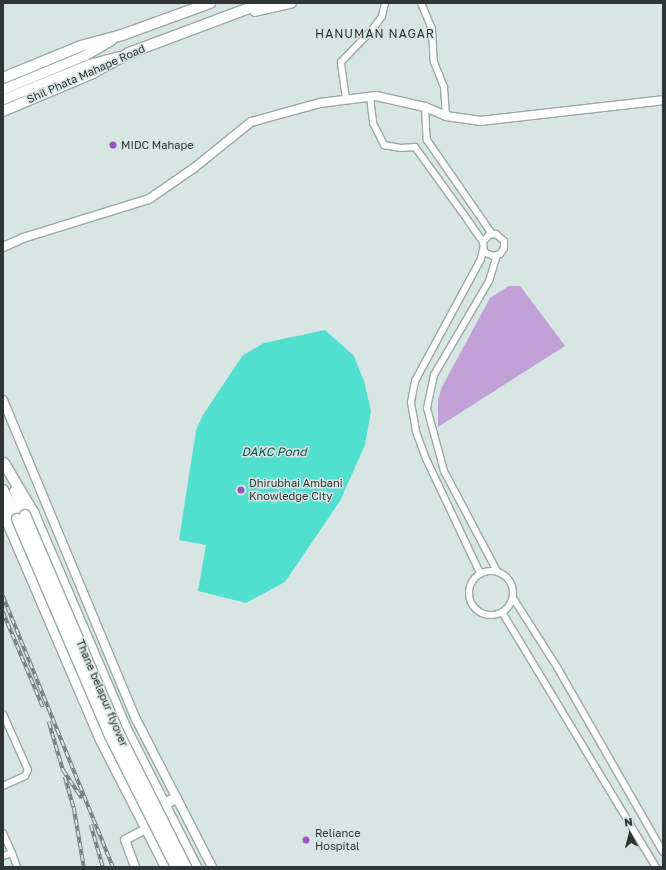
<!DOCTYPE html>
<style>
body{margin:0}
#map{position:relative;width:666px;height:870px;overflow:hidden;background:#d7e5e3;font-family:"Golos Text",sans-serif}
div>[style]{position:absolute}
.green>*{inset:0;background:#c0a0d7}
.water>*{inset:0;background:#51e0d0}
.roads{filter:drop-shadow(1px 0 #9ba9a6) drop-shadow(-1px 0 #9ba9a6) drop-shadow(0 1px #9ba9a6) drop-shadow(0 -1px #9ba9a6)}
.minor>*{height:6px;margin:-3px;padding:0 3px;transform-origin:3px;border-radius:3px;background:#fff}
.minor>.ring{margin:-3px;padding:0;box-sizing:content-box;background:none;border:6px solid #fff;border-radius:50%}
.tertiary>*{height:8px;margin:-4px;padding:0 4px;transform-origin:4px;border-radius:4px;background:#fff}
.secondary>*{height:9px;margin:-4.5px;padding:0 4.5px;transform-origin:4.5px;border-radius:4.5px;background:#fff}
.primary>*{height:10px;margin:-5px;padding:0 5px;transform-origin:5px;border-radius:5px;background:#fff}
.rail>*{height:3.5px;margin-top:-1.75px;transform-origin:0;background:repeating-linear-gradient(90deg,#d7e5e3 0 6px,#737c7b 0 12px);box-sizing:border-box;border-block:1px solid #737c7b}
.bridges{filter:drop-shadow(1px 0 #9ba9a6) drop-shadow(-1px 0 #9ba9a6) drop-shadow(0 1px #9ba9a6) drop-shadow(0 -1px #9ba9a6)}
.primary-bridge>*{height:10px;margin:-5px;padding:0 5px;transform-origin:5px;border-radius:5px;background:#fff}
.dots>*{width:11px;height:11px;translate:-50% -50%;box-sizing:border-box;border:2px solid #d7e5e3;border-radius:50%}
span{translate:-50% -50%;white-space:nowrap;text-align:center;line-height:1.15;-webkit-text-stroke:3px #d7e5e3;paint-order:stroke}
.street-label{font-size:11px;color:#2f3534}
.poi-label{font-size:11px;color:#2f3534}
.left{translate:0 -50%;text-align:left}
.neighbourhood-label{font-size:12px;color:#2f3534;letter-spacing:1px}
.water-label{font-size:12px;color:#0d4d46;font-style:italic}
.frame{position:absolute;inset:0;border:4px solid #2f3534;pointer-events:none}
.north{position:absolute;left:610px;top:814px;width:40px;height:40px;-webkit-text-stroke:3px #d7e5e3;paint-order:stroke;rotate:353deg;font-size:11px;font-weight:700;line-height:16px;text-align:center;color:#2f3534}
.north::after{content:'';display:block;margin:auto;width:14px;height:18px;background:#2f3534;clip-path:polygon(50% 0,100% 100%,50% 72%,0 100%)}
</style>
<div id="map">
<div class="green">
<i style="clip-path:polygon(509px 286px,520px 286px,565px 346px,438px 427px,438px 400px,442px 387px,490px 298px)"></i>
</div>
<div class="water">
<i style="clip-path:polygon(325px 330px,354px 356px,364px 381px,371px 411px,365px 445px,340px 501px,285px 582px,246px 603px,198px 591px,206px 545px,179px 540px,196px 430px,203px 415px,243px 355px,264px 343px)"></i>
</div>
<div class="roads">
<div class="minor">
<i style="left:421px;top:3px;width:28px;rotate:67deg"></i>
<i style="left:432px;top:29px;width:33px;rotate:87deg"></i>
<i style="left:434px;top:62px;width:27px;rotate:68deg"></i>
<i style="left:444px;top:87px;width:29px;rotate:86deg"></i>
<i style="left:370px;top:97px;width:26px;rotate:83deg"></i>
<i style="left:373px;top:123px;width:25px;rotate:63deg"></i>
<i style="left:384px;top:145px;width:17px;rotate:10deg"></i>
<i style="left:401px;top:148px;width:14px;rotate:-4deg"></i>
<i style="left:415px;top:147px;width:92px;rotate:54.2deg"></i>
<i style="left:469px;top:222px;width:24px;rotate:55deg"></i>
<i style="left:483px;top:242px;width:10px;rotate:84deg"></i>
<i style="left:484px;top:252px;width:10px;rotate:24deg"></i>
<i style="left:493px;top:256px;width:7px;rotate:-16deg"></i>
<i style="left:500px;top:254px;width:7px;rotate:-56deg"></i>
<i style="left:504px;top:248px;width:7px;rotate:-90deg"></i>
<i style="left:504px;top:241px;width:11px;rotate:-139deg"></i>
<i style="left:496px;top:234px;width:7px;rotate:172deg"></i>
<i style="left:489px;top:235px;width:9px;rotate:131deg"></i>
<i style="left:346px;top:99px;width:37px;rotate:-98deg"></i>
<i style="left:341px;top:62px;width:45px;rotate:-45.9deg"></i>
<i style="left:372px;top:30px;width:17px;rotate:-54deg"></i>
<i style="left:382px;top:16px;width:13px;rotate:-77deg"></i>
<i style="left:425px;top:107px;width:33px;rotate:87deg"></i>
<i style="left:427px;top:140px;width:114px;rotate:55.3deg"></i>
<i style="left:497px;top:255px;width:27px;rotate:107deg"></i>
<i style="left:489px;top:281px;width:109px;rotate:120.3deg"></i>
<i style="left:434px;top:375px;width:34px;rotate:102deg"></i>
<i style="left:427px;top:408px;width:65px;rotate:74.9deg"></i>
<i style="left:444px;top:471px;width:113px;rotate:62.1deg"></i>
<i class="ring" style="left:469px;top:571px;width:38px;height:38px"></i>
<i style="left:480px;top:573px;width:126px;rotate:-115.3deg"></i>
<i style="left:426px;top:459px;width:30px;rotate:-110deg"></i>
<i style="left:416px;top:431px;width:29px;rotate:-100deg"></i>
<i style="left:411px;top:402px;width:21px;rotate:-79deg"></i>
<i style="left:415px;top:381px;width:139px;rotate:-61.6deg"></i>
<i style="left:481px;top:259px;width:10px;rotate:-79deg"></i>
<i style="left:513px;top:598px;width:82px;rotate:57.5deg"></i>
<i style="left:557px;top:667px;width:213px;rotate:60.2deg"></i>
<i style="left:502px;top:612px;width:298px;rotate:58.9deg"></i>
<i style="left:3px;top:714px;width:61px;rotate:65.9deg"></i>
<i style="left:28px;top:770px;width:7px;rotate:117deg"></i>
<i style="left:25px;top:776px;width:24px;rotate:156deg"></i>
<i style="left:3px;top:833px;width:22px;rotate:66deg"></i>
<i style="left:12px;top:853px;width:9px;rotate:162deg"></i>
<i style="left:12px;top:853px;width:15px;rotate:70deg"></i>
</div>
<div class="tertiary">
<i style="left:3px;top:247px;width:22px;rotate:-24deg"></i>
<i style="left:23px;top:238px;width:132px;rotate:-17.2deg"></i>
<i style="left:149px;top:199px;width:55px;rotate:-34.6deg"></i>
<i style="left:194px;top:168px;width:73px;rotate:-38.9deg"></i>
<i style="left:251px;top:122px;width:72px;rotate:-15.4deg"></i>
<i style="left:320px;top:103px;width:56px;rotate:-7.1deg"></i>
<i style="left:376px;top:96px;width:50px;rotate:12.7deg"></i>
<i style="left:425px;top:107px;width:23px;rotate:23deg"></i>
<i style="left:446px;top:116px;width:34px;rotate:8deg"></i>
<i style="left:480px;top:121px;width:184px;rotate:-6.5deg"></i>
<i style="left:3px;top:400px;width:346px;rotate:67.4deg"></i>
<i style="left:136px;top:719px;width:166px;rotate:62.8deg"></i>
<i style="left:135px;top:867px;width:29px;rotate:-110deg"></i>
<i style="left:125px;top:840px;width:30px;rotate:-28deg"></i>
</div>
<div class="secondary">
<i style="left:3px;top:89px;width:89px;rotate:-22.5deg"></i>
<i style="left:85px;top:55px;width:30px;rotate:-30deg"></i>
<i style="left:3px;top:99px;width:93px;rotate:-22.1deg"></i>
<i style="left:89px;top:64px;width:31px;rotate:-15deg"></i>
</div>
<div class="primary">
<i style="left:255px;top:11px;width:37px;rotate:-13deg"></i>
<i style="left:3px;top:78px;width:84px;rotate:-22.3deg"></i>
<i style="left:81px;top:46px;width:42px;rotate:-15deg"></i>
<i style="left:122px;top:35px;width:94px;rotate:-20deg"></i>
<i style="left:3px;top:111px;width:98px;rotate:-22.9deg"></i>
<i style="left:93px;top:73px;width:41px;rotate:-29.1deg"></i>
<i style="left:129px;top:53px;width:143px;rotate:-20.5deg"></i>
<i style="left:4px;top:463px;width:57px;rotate:59.4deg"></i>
<i style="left:33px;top:512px;width:236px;rotate:66.8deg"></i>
<i style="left:126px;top:729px;width:155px;rotate:63.1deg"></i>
<i style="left:3px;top:490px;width:32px;rotate:64deg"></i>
<i style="left:15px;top:491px;width:26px;rotate:67deg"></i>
<i style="left:3px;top:504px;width:20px;rotate:75deg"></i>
<i style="left:8px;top:523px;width:236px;rotate:66.8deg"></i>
<i style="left:101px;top:740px;width:143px;rotate:62.9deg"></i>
<i style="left:159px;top:807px;width:19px;rotate:-28deg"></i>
</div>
</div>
<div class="rail">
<i style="left:3px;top:596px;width:292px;rotate:67.9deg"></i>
<i style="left:3px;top:612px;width:103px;rotate:67.2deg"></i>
<i style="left:49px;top:722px;width:50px;rotate:73.7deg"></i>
<i style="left:63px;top:770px;width:34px;rotate:56deg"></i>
<i style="left:65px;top:777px;width:32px;rotate:74deg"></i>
<i style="left:74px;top:808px;width:60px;rotate:80.4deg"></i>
<i style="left:91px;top:825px;width:44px;rotate:74.1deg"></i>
</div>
<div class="bridges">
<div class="primary-bridge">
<i style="left:25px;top:515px;width:236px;rotate:66.8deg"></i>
<i style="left:118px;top:732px;width:151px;rotate:63.3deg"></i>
<i style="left:17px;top:519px;width:236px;rotate:66.8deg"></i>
<i style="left:110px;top:736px;width:147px;rotate:63.3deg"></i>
</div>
</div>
<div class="dots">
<i style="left:113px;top:145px;background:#9a52c5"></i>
<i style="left:241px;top:490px;background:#9a52c5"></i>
<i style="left:306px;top:840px;background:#9a52c5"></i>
</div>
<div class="street-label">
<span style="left:86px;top:74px;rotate:-24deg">Shil Phata Mahape Road</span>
<span style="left:102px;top:693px;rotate:67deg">Thane belapur flyover</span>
</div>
<div class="poi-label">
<span class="left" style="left:121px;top:145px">MIDC Mahape</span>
<span class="left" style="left:249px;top:490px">Dhirubhai Ambani<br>Knowledge City</span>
<span class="left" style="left:315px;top:840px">Reliance<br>Hospital</span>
</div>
<div class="neighbourhood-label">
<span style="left:375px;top:34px">HANUMAN NAGAR</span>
</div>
<div class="water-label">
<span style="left:274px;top:452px">DAKC Pond</span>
</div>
<div class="frame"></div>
<div class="north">N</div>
</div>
